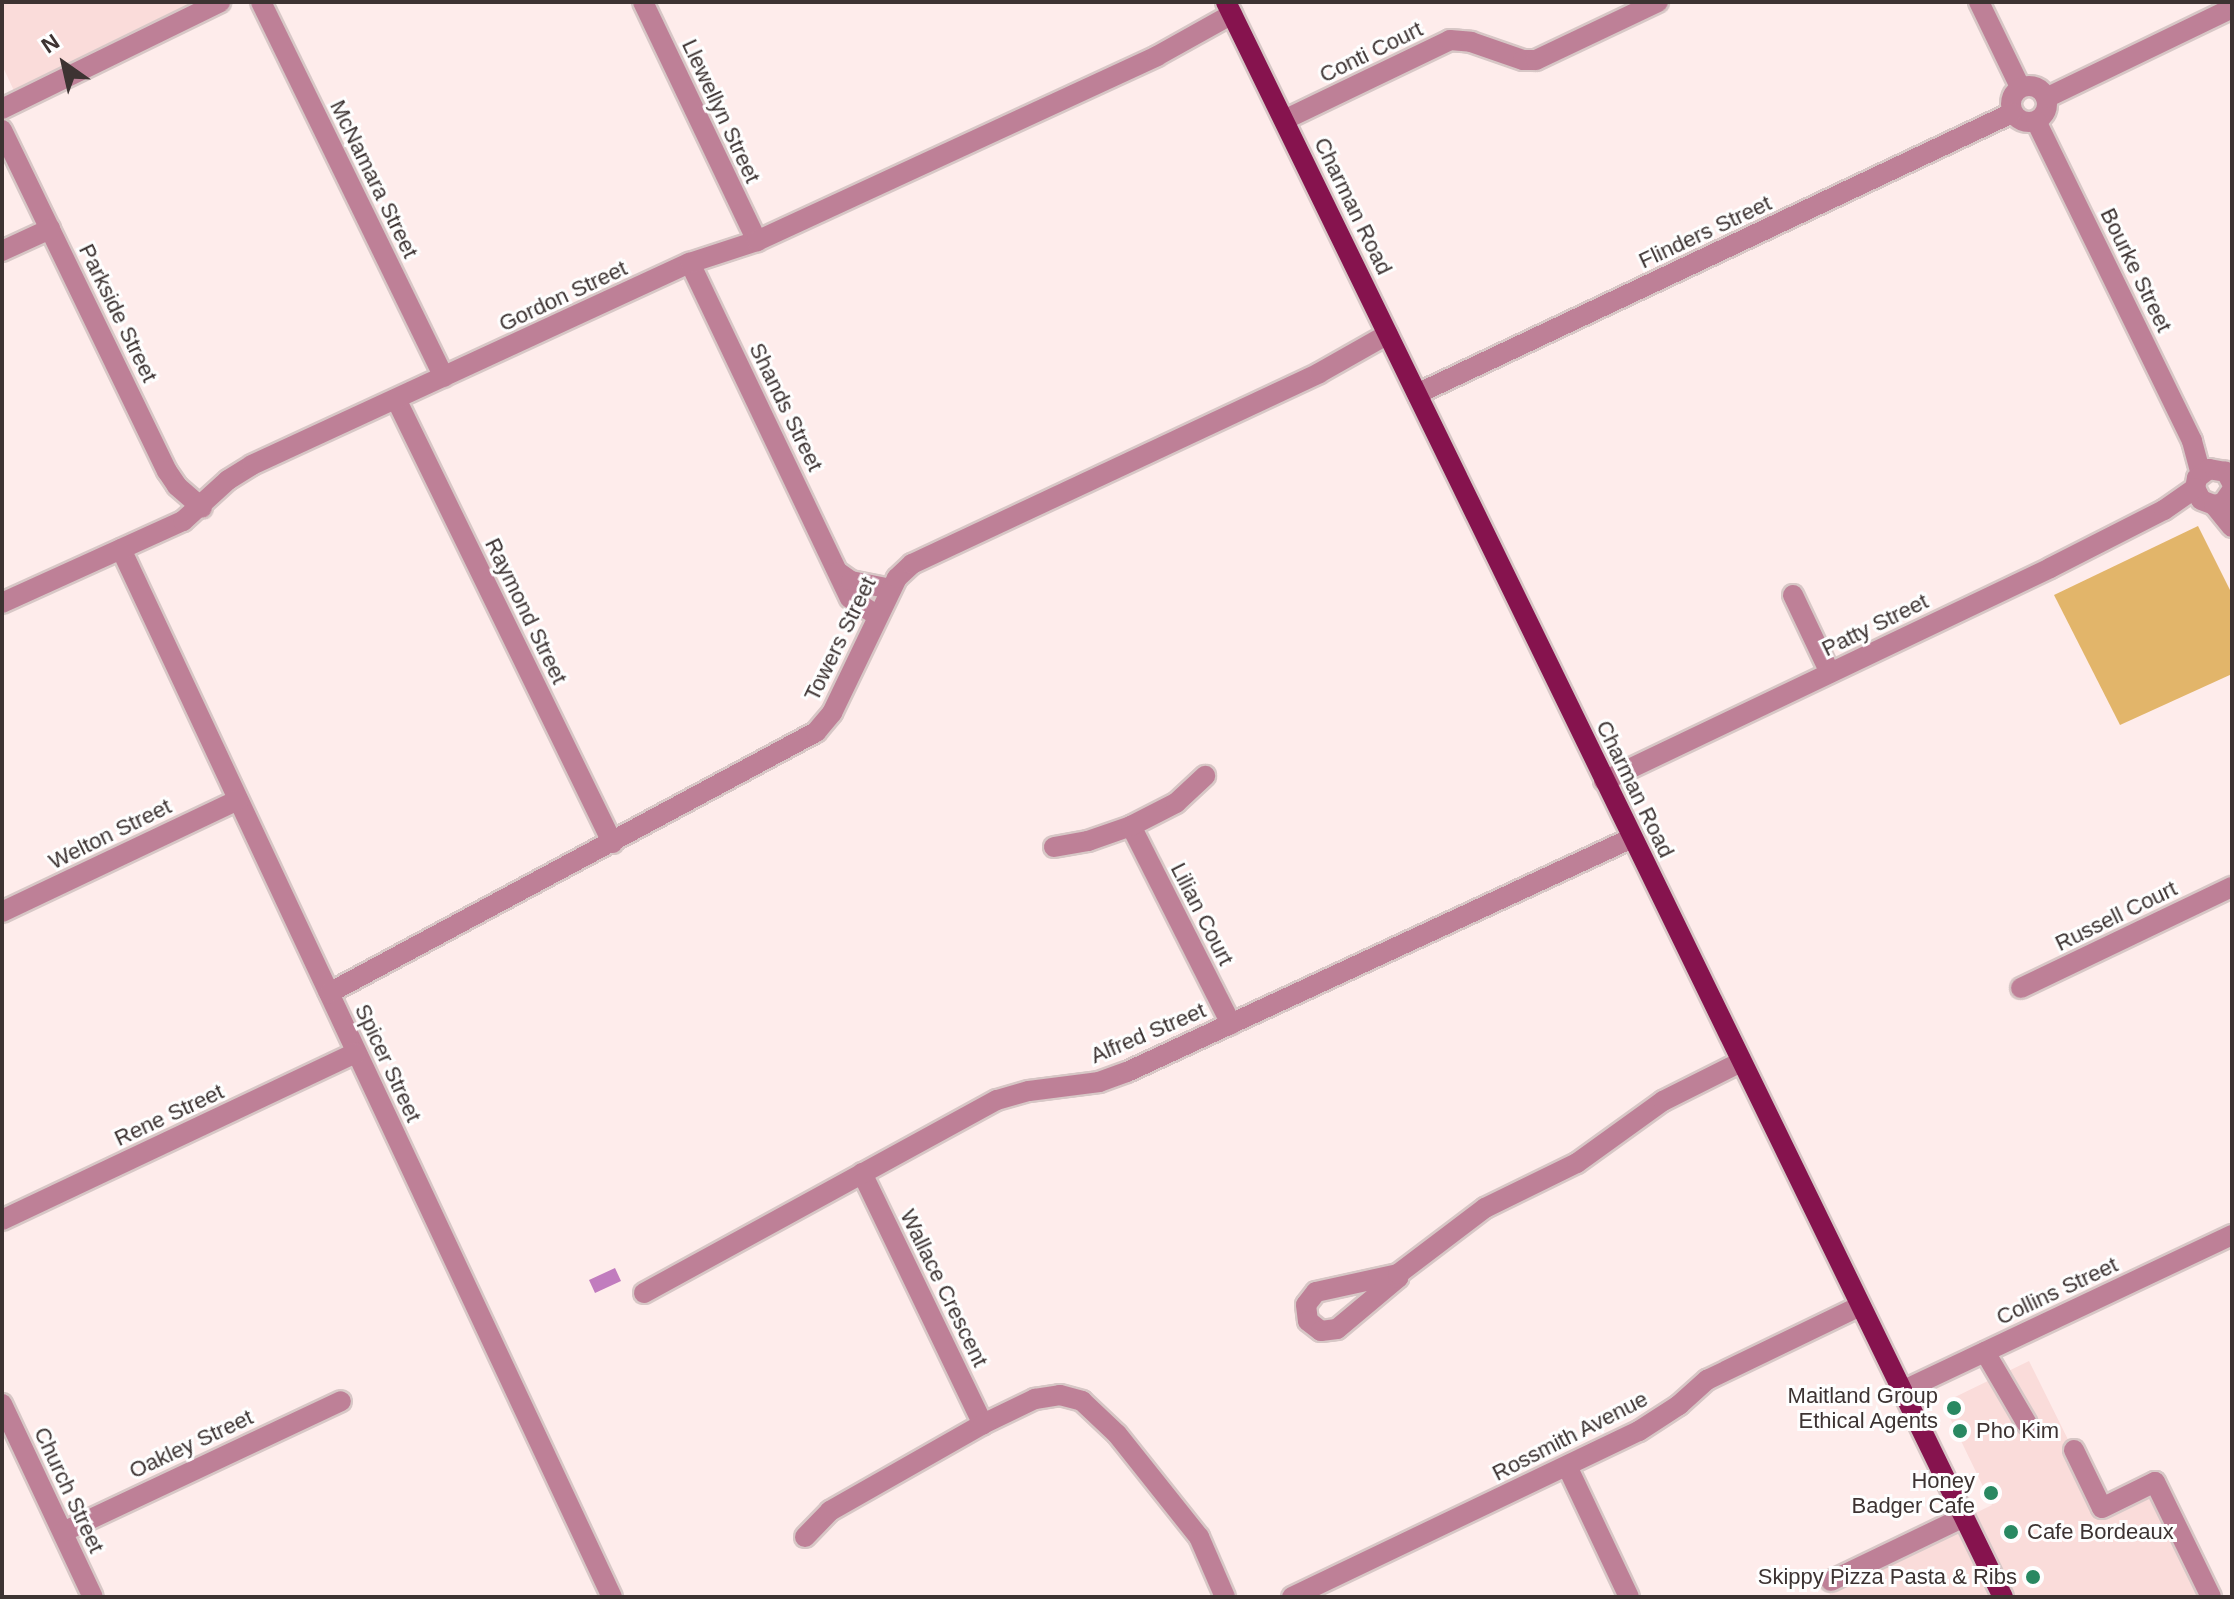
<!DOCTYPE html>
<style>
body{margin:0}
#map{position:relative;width:2234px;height:1599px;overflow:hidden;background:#feeceb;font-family:Helvetica,sans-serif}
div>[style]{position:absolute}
.built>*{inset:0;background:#fadcda}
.green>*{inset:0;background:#e2b56a}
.water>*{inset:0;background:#c17cbe}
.roads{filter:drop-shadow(2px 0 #d7c7c6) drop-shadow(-2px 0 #d7c7c6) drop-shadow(0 2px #d7c7c6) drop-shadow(0 -2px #d7c7c6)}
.minor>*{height:20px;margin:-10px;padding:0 10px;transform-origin:10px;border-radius:10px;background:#be8097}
.minor>.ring{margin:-10px;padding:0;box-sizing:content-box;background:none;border:20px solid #be8097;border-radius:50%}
.major>*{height:20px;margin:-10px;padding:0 10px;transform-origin:10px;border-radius:10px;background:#86134e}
.dots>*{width:22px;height:22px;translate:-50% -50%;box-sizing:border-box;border:4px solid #fefefe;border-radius:50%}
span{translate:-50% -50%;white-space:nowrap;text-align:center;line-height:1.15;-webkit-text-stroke:6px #fefefe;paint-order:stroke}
.street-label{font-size:22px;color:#3d3332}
.poi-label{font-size:22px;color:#3d3332}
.right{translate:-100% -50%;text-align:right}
.left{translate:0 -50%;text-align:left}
.frame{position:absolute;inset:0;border:4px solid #3d3332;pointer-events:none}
.north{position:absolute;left:24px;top:24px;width:80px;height:80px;-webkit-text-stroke:6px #fefefe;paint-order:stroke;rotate:326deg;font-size:22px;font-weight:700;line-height:32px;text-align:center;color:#3d3332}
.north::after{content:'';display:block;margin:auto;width:28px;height:36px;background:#3d3332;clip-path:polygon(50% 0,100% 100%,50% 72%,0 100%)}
</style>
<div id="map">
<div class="built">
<i style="clip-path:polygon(2px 2px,207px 2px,16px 95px,2px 65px)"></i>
<i style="clip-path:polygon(2029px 1361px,2102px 1508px,2155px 1482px,2211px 1597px,1831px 1597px,1826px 1586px,1992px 1505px,1948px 1414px,1955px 1397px)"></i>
</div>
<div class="green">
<i style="clip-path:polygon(2198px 526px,2232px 594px,2232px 674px,2120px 725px,2054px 595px)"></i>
</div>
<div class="water">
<i style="clip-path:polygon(615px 1268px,621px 1281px,595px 1293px,589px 1280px)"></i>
</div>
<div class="roads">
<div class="minor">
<i style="left:261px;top:2px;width:417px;rotate:64deg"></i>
<i style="left:643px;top:2px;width:265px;rotate:64.5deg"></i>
<i style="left:1979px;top:2px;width:94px;rotate:64.2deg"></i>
<i class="ring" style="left:2011px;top:86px;width:16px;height:16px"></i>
<i style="left:2046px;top:98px;width:207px;rotate:-25.8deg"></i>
<i style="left:2px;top:109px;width:243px;rotate:-26.1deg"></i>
<i style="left:1284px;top:120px;width:184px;rotate:-25.7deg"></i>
<i style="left:1450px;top:40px;width:21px;rotate:5deg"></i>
<i style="left:1471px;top:42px;width:55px;rotate:19.1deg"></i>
<i style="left:1523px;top:60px;width:13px"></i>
<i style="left:1536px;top:60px;width:135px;rotate:-25.4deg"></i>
<i style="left:2036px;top:121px;width:356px;rotate:64deg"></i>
<i style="left:2192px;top:441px;width:34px;rotate:75deg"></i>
<i style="left:2px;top:130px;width:379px;rotate:64.2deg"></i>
<i style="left:167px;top:471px;width:18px;rotate:56deg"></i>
<i style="left:177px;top:486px;width:33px;rotate:41deg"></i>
<i style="left:2px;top:251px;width:53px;rotate:-24.6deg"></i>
<i style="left:690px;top:263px;width:371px;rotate:64.5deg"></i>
<i style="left:850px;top:598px;width:33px;rotate:33deg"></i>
<i style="left:1417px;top:394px;width:658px;rotate:-25.28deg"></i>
<i style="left:396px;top:399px;width:494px;rotate:64deg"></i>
<i style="left:2232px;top:483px;width:13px;rotate:-119deg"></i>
<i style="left:2226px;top:472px;width:17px;rotate:-170deg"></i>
<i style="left:2209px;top:469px;width:15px;rotate:143deg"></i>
<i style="left:2197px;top:478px;width:10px;rotate:101deg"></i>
<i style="left:2195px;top:488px;width:13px;rotate:63deg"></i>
<i style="left:2201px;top:500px;width:14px;rotate:21deg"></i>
<i style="left:2214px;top:505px;width:9px;rotate:-13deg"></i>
<i style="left:2223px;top:503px;width:16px;rotate:-55deg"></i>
<i style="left:2214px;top:505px;width:28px;rotate:51deg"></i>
<i style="left:121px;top:549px;width:1157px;rotate:64.9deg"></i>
<i style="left:838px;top:572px;width:16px;rotate:35deg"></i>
<i style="left:851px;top:581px;width:41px;rotate:11.3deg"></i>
<i style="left:1793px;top:595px;width:86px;rotate:64.6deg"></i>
<i style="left:2px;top:603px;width:199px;rotate:-24.4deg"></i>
<i style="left:183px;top:521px;width:61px;rotate:-42.3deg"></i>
<i style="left:228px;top:480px;width:28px;rotate:-32deg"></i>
<i style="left:252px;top:465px;width:482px;rotate:-24.8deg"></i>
<i style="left:690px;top:263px;width:71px;rotate:-18.2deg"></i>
<i style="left:757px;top:241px;width:441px;rotate:-24.8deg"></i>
<i style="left:1157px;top:56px;width:86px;rotate:-29.2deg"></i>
<i style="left:1604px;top:781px;width:494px;rotate:-25.5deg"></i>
<i style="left:2050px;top:568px;width:128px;rotate:-27deg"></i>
<i style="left:2164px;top:510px;width:38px;rotate:-35deg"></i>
<i style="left:1131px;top:826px;width:222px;rotate:63.2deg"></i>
<i style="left:1054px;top:847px;width:35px;rotate:-10deg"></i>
<i style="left:1088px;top:841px;width:46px;rotate:-19.2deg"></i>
<i style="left:1131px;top:826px;width:51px;rotate:-27.1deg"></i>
<i style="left:1176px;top:803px;width:40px;rotate:-43deg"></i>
<i style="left:2px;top:912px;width:261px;rotate:-25.4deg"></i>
<i style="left:2021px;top:988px;width:234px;rotate:-25.6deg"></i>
<i style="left:329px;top:993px;width:553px;rotate:-28.19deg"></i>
<i style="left:816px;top:732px;width:25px;rotate:-50deg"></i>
<i style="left:832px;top:713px;width:150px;rotate:-64.3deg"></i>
<i style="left:897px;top:578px;width:21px;rotate:-43deg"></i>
<i style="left:912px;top:564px;width:450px;rotate:-25.1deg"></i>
<i style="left:1319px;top:373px;width:79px;rotate:-29.5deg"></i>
<i style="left:862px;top:1173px;width:279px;rotate:64.3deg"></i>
<i style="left:2px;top:1220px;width:391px;rotate:-25.3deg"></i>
<i style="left:1398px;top:1274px;width:84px;rotate:167.6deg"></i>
<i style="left:1316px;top:1292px;width:16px;rotate:128deg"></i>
<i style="left:1306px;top:1305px;width:16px;rotate:83deg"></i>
<i style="left:1308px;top:1321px;width:16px;rotate:38deg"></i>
<i style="left:1321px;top:1331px;width:16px;rotate:-7deg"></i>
<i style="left:1337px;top:1329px;width:80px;rotate:-39.9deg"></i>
<i style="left:1398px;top:1278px;width:4px;rotate:-90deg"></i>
<i style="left:1398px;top:1274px;width:109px;rotate:-37.2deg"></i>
<i style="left:1485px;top:1208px;width:102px;rotate:-26.1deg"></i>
<i style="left:1577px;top:1163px;width:106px;rotate:-35.8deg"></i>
<i style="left:1663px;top:1101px;width:87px;rotate:-26.6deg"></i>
<i style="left:644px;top:1293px;width:402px;rotate:-28.7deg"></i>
<i style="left:997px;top:1100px;width:33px;rotate:-16deg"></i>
<i style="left:1029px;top:1091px;width:71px;rotate:-7.3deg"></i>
<i style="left:1099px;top:1082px;width:30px;rotate:-20deg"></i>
<i style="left:1127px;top:1072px;width:557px;rotate:-24.86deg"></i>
<i style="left:1985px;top:1352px;width:83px;rotate:59.7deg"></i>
<i style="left:1902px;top:1391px;width:365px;rotate:-25.3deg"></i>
<i style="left:2px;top:1404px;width:213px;rotate:64.8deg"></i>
<i style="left:2074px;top:1450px;width:64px;rotate:64.2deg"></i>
<i style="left:2102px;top:1508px;width:59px;rotate:-26.1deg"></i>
<i style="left:2155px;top:1482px;width:128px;rotate:64deg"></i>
<i style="left:1567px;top:1466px;width:145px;rotate:64.7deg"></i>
<i style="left:63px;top:1532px;width:307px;rotate:-25.2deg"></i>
<i style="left:805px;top:1537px;width:36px;rotate:-46deg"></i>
<i style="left:830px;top:1511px;width:176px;rotate:-29.6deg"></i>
<i style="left:983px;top:1424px;width:58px;rotate:-25.7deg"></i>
<i style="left:1035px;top:1399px;width:25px;rotate:-9deg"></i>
<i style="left:1060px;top:1395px;width:23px;rotate:15deg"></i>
<i style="left:1082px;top:1401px;width:48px;rotate:43.3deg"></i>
<i style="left:1117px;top:1434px;width:132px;rotate:51.5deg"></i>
<i style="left:1199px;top:1537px;width:65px;rotate:66.6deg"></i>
<i style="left:1831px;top:1581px;width:148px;rotate:-25.7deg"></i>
<i style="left:1292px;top:1597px;width:385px;rotate:-25.6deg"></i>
<i style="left:1639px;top:1431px;width:48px;rotate:-33deg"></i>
<i style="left:1679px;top:1405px;width:38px;rotate:-42deg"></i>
<i style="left:1707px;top:1380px;width:170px;rotate:-25.8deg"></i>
</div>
<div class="major">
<i style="left:1226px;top:2px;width:1774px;rotate:64.03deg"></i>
</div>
</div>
<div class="dots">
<i style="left:1954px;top:1408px;background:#298861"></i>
<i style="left:1960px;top:1431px;background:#298861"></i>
<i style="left:1991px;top:1493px;background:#298861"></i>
<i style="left:2011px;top:1532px;background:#298861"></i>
<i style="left:2033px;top:1577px;background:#298861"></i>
</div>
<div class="street-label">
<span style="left:1371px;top:52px;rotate:-26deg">Conti Court</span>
<span style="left:721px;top:111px;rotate:65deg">Llewellyn Street</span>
<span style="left:374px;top:179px;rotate:64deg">McNamara Street</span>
<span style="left:1353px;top:206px;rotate:64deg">Charman Road</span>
<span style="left:1705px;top:232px;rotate:-25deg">Flinders Street</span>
<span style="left:2136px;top:270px;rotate:64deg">Bourke Street</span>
<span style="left:563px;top:296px;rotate:-25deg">Gordon Street</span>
<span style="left:118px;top:313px;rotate:64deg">Parkside Street</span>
<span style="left:786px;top:407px;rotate:64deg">Shands Street</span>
<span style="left:526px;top:611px;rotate:64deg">Raymond Street</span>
<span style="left:1875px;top:625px;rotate:-26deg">Patty Street</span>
<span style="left:840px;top:639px;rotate:-64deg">Towers Street</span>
<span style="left:1635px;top:789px;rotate:64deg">Charman Road</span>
<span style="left:110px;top:834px;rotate:-26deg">Welton Street</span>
<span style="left:1202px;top:914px;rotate:63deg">Lilian Court</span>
<span style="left:2116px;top:916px;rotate:-26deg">Russell Court</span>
<span style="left:1148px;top:1033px;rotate:-23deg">Alfred Street</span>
<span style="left:388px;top:1063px;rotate:65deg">Spicer Street</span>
<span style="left:169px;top:1115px;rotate:-25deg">Rene Street</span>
<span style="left:944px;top:1288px;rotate:64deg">Wallace Crescent</span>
<span style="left:2057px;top:1291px;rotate:-25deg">Collins Street</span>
<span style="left:1570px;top:1436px;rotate:-27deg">Rossmith Avenue</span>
<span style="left:191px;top:1444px;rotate:-25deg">Oakley Street</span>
<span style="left:69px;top:1490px;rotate:65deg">Church Street</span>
</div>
<div class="poi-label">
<span class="right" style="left:1938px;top:1408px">Maitland Group<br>Ethical Agents</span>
<span class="left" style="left:1976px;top:1431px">Pho Kim</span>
<span class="right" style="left:1975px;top:1493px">Honey<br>Badger Cafe</span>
<span class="left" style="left:2027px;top:1532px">Cafe Bordeaux</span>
<span class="right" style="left:2017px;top:1577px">Skippy Pizza Pasta &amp; Ribs</span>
</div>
<div class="frame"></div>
<div class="north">N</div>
</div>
